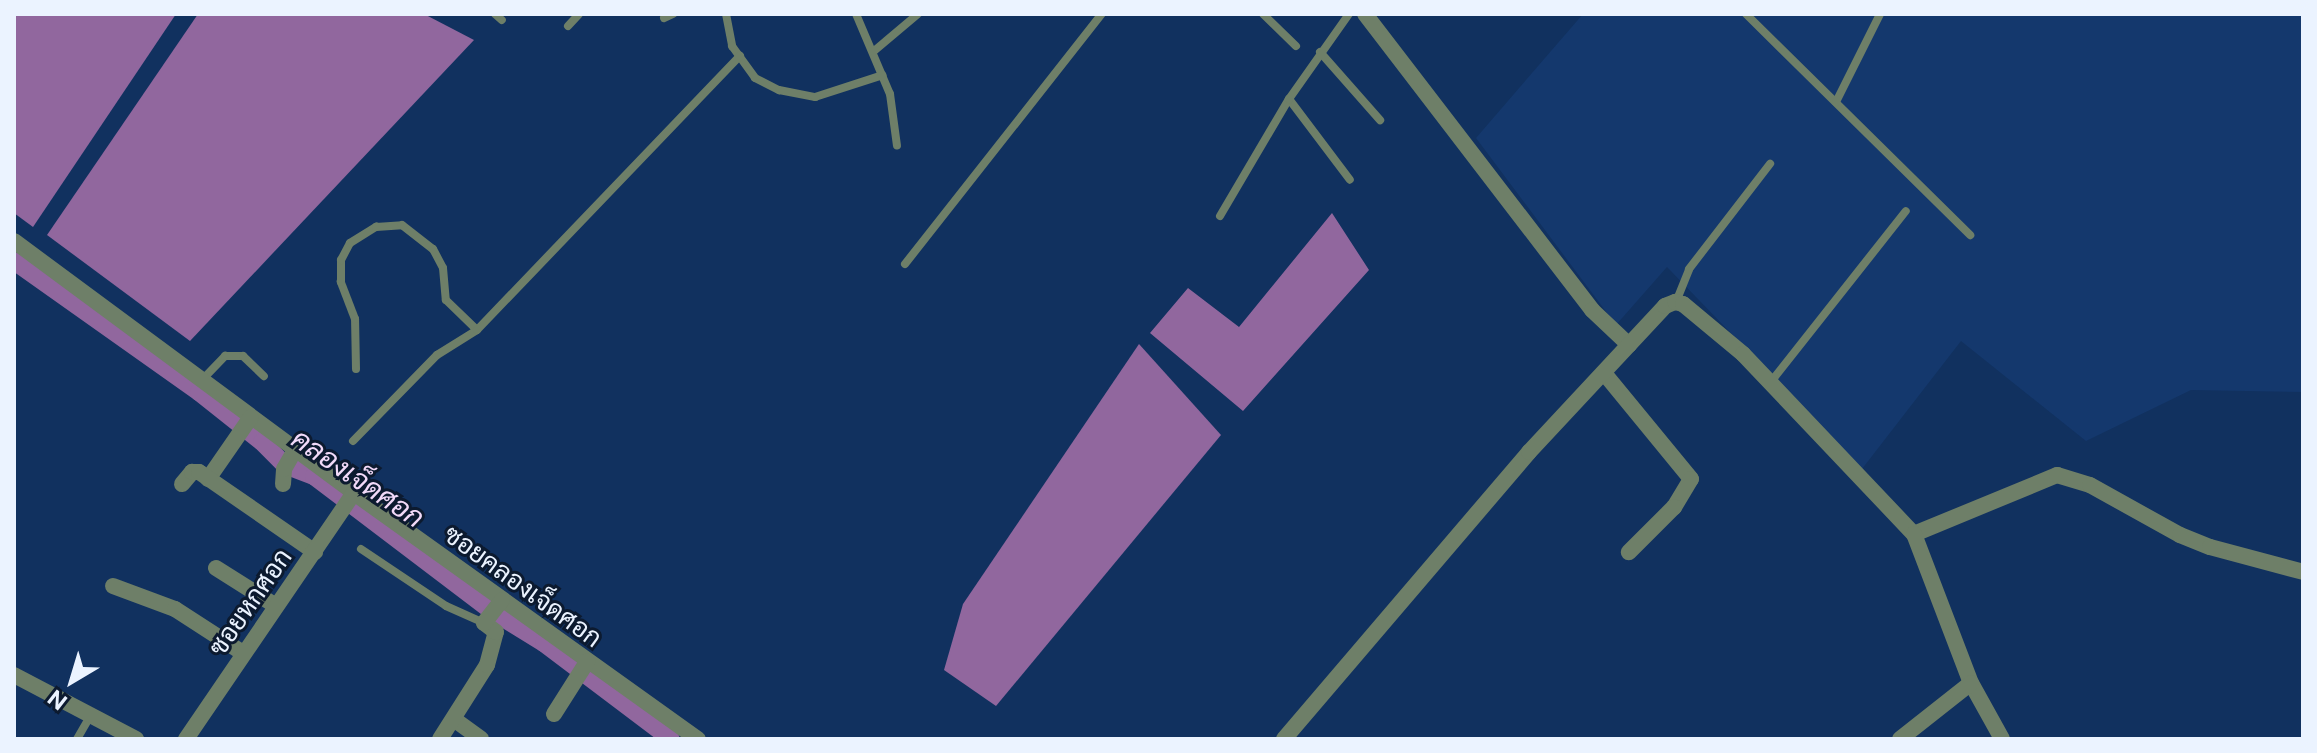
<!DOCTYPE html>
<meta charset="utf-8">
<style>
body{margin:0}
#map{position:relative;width:2317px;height:753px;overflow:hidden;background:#11315f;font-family:"Public Sans",Sarabun,sans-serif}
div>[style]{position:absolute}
.built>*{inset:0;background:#14386d}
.water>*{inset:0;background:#91679e}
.canal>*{height:18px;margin:-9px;padding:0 9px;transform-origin:9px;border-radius:9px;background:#91679e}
.lane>*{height:8px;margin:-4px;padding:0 4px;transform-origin:4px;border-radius:4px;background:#6e7f68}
.street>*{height:16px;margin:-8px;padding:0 8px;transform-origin:8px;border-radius:8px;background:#6e7f68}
span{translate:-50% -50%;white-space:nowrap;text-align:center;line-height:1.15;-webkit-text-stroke:6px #0c1a2f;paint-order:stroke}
.street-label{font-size:26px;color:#ebf3ff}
.water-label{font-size:28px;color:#f2daf9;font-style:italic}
.frame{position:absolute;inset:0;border:16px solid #ebf3ff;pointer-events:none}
.north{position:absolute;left:32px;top:641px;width:80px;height:80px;-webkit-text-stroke:6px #0c1a2f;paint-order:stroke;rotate:218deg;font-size:22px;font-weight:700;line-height:32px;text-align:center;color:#ebf3ff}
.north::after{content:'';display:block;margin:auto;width:28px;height:36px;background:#ebf3ff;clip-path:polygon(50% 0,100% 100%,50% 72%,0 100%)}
</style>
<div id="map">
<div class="built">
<i style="clip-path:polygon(1583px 14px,2303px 14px,2303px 392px,2191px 390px,2086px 441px,1961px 341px,1862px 469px,1667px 267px,1616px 325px,1476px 138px)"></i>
</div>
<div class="water">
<i style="clip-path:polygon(14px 14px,176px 14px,33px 227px,14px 213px)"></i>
<i style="clip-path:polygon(198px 14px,424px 14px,474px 40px,190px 341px,47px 235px)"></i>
<i style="clip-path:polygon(1332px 213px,1369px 270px,1243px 411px,1150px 333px,1188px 288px,1239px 327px)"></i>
<i style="clip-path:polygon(1139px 344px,1221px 435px,996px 706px,944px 670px,963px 604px)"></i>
</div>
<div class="canal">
<i style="left:14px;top:261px;width:227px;rotate:35.3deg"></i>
<i style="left:199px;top:392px;width:80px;rotate:38.4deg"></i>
<i style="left:262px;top:442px;width:33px;rotate:45deg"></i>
<i style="left:285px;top:465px;width:31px;rotate:21deg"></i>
<i style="left:314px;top:476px;width:223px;rotate:37.2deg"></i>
<i style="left:492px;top:611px;width:61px;rotate:31.6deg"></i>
<i style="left:544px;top:643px;width:159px;rotate:37.1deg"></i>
</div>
<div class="lane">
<i style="left:495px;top:14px;width:9px;rotate:41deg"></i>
<i style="left:726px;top:14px;width:33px;rotate:79deg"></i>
<i style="left:732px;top:46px;width:39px;rotate:54deg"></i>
<i style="left:755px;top:78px;width:27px;rotate:27deg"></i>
<i style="left:779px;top:90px;width:37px;rotate:11deg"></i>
<i style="left:815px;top:97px;width:71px;rotate:-17.9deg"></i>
<i style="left:856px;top:14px;width:87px;rotate:67deg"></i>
<i style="left:890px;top:94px;width:52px;rotate:82.3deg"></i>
<i style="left:1263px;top:14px;width:46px;rotate:44.1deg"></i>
<i style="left:1746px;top:14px;width:315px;rotate:44.6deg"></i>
<i style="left:664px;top:18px;width:10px;rotate:-24deg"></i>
<i style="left:568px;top:26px;width:16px;rotate:-47deg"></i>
<i style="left:874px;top:51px;width:57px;rotate:-40.1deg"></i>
<i style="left:1320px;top:52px;width:91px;rotate:48.6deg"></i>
<i style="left:1289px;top:99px;width:101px;rotate:53deg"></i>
<i style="left:1836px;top:102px;width:98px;rotate:-63.4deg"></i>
<i style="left:1220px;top:216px;width:136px;rotate:-59.5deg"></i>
<i style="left:1289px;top:99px;width:104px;rotate:-54.8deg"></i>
<i style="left:905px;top:264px;width:318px;rotate:-51.8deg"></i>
<i style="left:1676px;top:302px;width:35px;rotate:-68deg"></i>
<i style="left:1689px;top:269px;width:133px;rotate:-52.4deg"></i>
<i style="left:356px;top:369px;width:50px;rotate:-91.1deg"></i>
<i style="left:355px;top:319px;width:40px;rotate:-111deg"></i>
<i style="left:341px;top:282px;width:22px;rotate:-90deg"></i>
<i style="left:341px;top:260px;width:19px;rotate:-62deg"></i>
<i style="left:350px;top:243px;width:31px;rotate:-32deg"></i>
<i style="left:376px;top:227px;width:26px;rotate:-4deg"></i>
<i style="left:402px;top:225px;width:39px;rotate:38deg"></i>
<i style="left:433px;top:249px;width:21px;rotate:62deg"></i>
<i style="left:443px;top:268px;width:32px;rotate:85deg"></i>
<i style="left:446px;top:300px;width:43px;rotate:44.1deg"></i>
<i style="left:201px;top:381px;width:35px;rotate:-46deg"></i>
<i style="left:225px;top:356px;width:18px"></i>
<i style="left:243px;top:356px;width:29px;rotate:44deg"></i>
<i style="left:1770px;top:383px;width:219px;rotate:-51.7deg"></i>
<i style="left:353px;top:441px;width:120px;rotate:-45.7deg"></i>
<i style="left:437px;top:355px;width:47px;rotate:-32deg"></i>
<i style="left:477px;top:330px;width:380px;rotate:-46.2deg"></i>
<i style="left:361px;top:549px;width:102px;rotate:33.8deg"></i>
<i style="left:446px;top:606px;width:42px;rotate:24.1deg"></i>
<i style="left:77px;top:739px;width:28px;rotate:-60deg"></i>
</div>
<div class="street">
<i style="left:1365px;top:14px;width:373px;rotate:52.5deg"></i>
<i style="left:1592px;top:310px;width:51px;rotate:43.4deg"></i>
<i style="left:14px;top:241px;width:423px;rotate:36.5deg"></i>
<i style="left:354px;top:493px;width:423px;rotate:35.6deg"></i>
<i style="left:1604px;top:373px;width:137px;rotate:50.6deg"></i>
<i style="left:1691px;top:479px;width:33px;rotate:121deg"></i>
<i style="left:1674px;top:507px;width:64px;rotate:135deg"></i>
<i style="left:208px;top:479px;width:75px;rotate:-55.3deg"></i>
<i style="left:182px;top:484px;width:16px;rotate:-50deg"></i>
<i style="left:192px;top:472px;width:7px"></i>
<i style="left:199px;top:472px;width:141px;rotate:34.6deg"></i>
<i style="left:283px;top:484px;width:15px;rotate:-86deg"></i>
<i style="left:284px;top:469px;width:22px;rotate:-60deg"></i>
<i style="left:1914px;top:534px;width:155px;rotate:-22.4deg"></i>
<i style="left:2057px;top:475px;width:34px;rotate:17deg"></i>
<i style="left:2090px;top:485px;width:103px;rotate:29.1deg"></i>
<i style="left:2180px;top:535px;width:32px;rotate:22deg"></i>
<i style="left:2210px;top:547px;width:96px;rotate:15deg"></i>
<i style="left:216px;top:568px;width:71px;rotate:32.3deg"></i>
<i style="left:113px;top:586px;width:66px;rotate:20.4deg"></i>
<i style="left:175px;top:609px;width:81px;rotate:32.9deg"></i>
<i style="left:14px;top:675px;width:138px;rotate:27.7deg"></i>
<i style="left:554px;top:714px;width:62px;rotate:-57.6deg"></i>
<i style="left:455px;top:720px;width:32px;rotate:36deg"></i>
<i style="left:186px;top:739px;width:298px;rotate:-55.7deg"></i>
<i style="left:440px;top:739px;width:88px;rotate:-57.6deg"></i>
<i style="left:487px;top:665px;width:34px;rotate:-75deg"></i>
<i style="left:496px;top:632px;width:15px;rotate:-143deg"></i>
<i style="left:484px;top:623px;width:29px;rotate:-52deg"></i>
<i style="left:1284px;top:739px;width:377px;rotate:-49.5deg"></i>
<i style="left:1529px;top:452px;width:200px;rotate:-47deg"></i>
<i style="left:1665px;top:306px;width:11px;rotate:-22deg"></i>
<i style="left:1675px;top:302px;width:8px;rotate:14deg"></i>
<i style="left:1683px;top:304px;width:78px;rotate:39.8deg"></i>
<i style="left:1743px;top:354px;width:248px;rotate:46.5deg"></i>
<i style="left:1914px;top:534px;width:160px;rotate:69.1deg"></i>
<i style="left:1971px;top:683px;width:64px;rotate:61deg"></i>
<i style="left:1900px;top:739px;width:90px;rotate:-38.3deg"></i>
</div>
<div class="street-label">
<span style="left:523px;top:586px;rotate:36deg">ซอยคลองเจ็ดศอก</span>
<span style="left:250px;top:602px;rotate:-55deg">ซอยหกศอก</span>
</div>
<div class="water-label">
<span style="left:358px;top:478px;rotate:34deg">คลองเจ็ดศอก</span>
</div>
<div class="frame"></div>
<div class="north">N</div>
</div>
